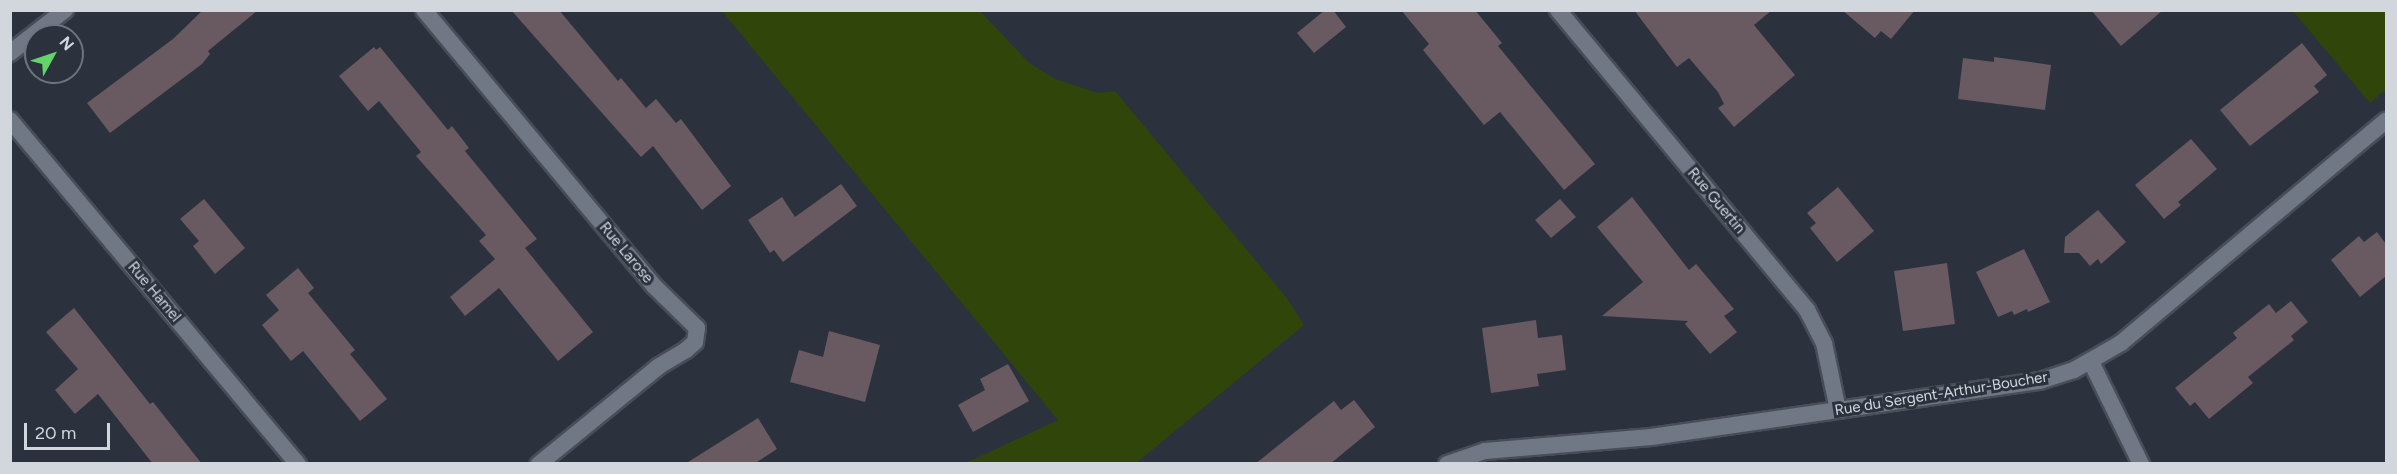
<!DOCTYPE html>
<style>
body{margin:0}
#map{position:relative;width:2397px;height:474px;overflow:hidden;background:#2b323e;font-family:Figtree,sans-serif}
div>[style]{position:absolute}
.green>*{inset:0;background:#30450a}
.building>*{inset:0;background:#695961}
.roads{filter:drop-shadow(2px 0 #484e58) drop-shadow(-2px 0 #484e58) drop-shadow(0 2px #484e58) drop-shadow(0 -2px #484e58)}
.minor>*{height:16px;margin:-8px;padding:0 8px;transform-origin:8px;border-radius:8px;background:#707886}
.secondary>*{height:16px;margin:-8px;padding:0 8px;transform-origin:8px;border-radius:8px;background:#707886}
span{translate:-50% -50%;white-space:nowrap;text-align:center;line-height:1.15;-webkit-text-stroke:6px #2b323e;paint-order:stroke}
.street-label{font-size:15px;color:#d2d7de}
.frame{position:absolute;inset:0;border:12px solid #d2d7de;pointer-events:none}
.north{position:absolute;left:24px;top:24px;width:60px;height:60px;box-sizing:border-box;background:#2b323e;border:2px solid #6e747e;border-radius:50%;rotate:50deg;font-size:16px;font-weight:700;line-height:24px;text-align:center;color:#d2d7de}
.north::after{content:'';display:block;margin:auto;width:21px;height:27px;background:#62d469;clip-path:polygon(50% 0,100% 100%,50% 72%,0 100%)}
.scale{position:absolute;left:24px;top:423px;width:86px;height:27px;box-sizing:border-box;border:3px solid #d2d7de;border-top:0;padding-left:8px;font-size:18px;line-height:21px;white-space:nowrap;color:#d2d7de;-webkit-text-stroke:4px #2b323e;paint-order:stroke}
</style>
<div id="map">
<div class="green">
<i style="clip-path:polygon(722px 11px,980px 11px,1029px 63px,1055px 79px,1098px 93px,1115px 91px,1286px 297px,1304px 325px,1136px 463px,966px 463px,1058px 420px)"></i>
<i style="clip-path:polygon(2293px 11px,2386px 11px,2386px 89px,2370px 103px)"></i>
</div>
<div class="building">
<i style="clip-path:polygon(203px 10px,258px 10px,208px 51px,210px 54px,202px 64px,110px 133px,87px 103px,173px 39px)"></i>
<i style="clip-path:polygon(511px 10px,559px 10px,618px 81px,621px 78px,646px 108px,656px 99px,676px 123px,681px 119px,731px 186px,702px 210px,653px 146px,641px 157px)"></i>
<i style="clip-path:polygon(1325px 10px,1333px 10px,1346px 27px,1314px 53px,1297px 33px)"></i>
<i style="clip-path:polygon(1401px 10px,1475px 10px,1502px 43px,1498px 46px,1595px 164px,1564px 190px,1500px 112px,1484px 125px,1423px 50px,1429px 44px)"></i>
<i style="clip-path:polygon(1634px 10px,1772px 10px,1754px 25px,1795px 75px,1734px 127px,1718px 108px,1724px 104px,1718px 92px,1689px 58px,1677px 67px)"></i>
<i style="clip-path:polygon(1842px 10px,1915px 10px,1891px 39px,1881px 31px,1875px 38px)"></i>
<i style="clip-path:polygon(2091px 10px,2163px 10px,2121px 46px)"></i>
<i style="clip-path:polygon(2302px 43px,2327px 75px,2314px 86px,2319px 92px,2250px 146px,2220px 110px)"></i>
<i style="clip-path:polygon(374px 47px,376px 50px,380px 47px,448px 130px,452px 126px,469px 148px,465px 151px,537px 239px,525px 248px,593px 332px,558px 361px,499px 288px,465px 316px,450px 297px,495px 259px,479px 241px,486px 235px,416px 156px,421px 152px,379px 101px,368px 111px,339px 76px)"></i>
<i style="clip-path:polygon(1994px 57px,2051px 65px,2045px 110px,1958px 99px,1963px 58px,1994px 62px)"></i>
<i style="clip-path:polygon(2191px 139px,2217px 169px,2178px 202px,2181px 205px,2164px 219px,2135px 185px)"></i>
<i style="clip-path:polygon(841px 184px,857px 206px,783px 262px,774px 250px,770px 253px,748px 220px,782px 197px,795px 217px)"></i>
<i style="clip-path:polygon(1838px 187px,1874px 231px,1837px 262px,1810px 228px,1816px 223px,1807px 213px)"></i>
<i style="clip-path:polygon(1632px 197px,1689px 270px,1696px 264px,1734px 309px,1724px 316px,1737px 332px,1710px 354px,1685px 324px,1688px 321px,1602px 316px,1643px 282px,1597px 227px)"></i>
<i style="clip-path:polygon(204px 199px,245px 248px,215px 274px,193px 246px,199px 241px,180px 219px)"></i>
<i style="clip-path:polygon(1560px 199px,1576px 217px,1551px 238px,1535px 220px)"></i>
<i style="clip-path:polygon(2098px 210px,2126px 242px,2101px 264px,2098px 259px,2090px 266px,2079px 253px,2064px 253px,2065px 237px)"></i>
<i style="clip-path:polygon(2377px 232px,2386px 244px,2386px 276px,2360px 297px,2331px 260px,2359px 236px,2364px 242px)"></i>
<i style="clip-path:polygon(2024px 249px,2050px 302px,2028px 312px,2027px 309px,2014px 315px,2012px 311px,1998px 317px,1976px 272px)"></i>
<i style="clip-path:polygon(1947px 263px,1955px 324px,1903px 331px,1894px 271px)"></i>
<i style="clip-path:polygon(298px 268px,314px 288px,308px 293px,355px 350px,350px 354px,387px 399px,360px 421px,303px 351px,291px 361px,262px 325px,279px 310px,266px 295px)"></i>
<i style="clip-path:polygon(2291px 301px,2308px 322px,2291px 336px,2294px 340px,2248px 377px,2253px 383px,2209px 419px,2195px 402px,2190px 406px,2175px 388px,2237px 338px,2233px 333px,2269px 304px,2276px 313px)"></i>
<i style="clip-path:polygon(74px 308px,150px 404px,153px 402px,202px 464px,153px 464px,98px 394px,75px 414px,55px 390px,78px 369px,46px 332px)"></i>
<i style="clip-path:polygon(1536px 320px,1538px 338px,1562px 335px,1566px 370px,1537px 374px,1539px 386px,1491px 393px,1482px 328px)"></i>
<i style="clip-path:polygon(829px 331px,880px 345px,865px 402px,790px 382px,799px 350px,823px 357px)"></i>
<i style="clip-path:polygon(1008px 364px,1029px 401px,973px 432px,958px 405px,985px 390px,980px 379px)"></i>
<i style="clip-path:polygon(1354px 400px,1375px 427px,1330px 464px,1255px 464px,1334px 401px,1341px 410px)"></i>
<i style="clip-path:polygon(758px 418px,777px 449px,754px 464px,685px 464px)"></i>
</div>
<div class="roads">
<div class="minor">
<i style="left:424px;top:10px;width:359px;rotate:50.2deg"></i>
<i style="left:654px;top:286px;width:60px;rotate:44.3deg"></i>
<i style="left:697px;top:328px;width:14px;rotate:98deg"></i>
<i style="left:695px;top:342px;width:12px;rotate:138deg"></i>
<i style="left:686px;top:350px;width:33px;rotate:149deg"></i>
<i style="left:658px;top:367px;width:154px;rotate:140.8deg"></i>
<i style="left:1558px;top:10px;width:390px;rotate:50.3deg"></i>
<i style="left:1807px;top:310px;width:37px;rotate:63deg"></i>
<i style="left:1824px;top:343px;width:68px;rotate:78.2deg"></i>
<i style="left:10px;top:120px;width:449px;rotate:50.1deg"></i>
<i style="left:2091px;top:362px;width:114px;rotate:63.9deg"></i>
<i style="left:1447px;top:464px;width:40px;rotate:-18.9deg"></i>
<i style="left:1485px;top:451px;width:167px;rotate:-4.8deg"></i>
<i style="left:1651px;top:437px;width:393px;rotate:-8.2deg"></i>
<i style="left:2040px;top:381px;width:36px;rotate:-18deg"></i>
<i style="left:2074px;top:370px;width:54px;rotate:-29.9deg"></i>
<i style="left:2121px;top:343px;width:346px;rotate:-40deg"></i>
</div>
<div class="secondary">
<i style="left:10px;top:53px;width:70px;rotate:-38deg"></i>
</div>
</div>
<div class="street-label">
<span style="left:1716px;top:201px;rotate:50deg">Rue Guertin</span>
<span style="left:626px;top:253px;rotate:50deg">Rue Larose</span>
<span style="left:154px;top:292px;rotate:50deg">Rue Hamel</span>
<span style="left:1941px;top:394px;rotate:-9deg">Rue du Sergent-Arthur-Boucher</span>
</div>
<div class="frame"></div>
<div class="north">N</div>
<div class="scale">20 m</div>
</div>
